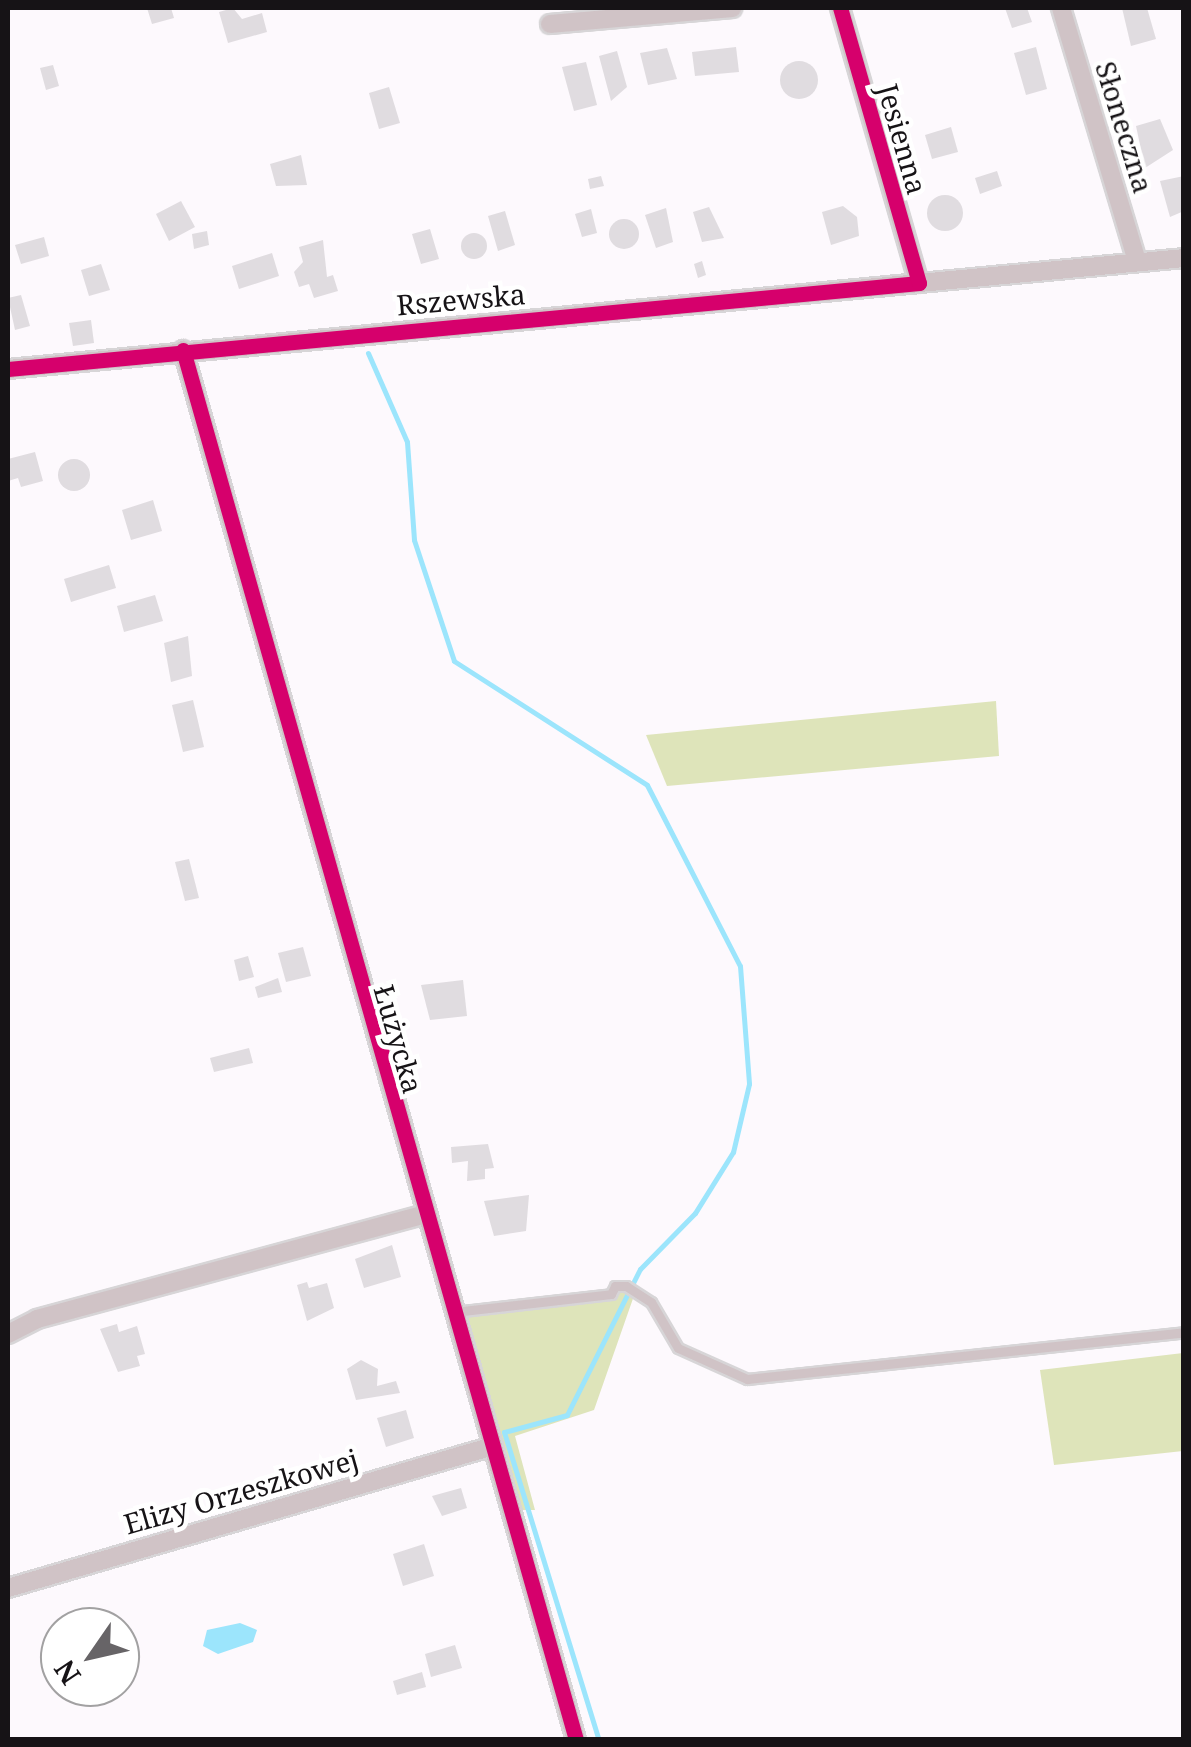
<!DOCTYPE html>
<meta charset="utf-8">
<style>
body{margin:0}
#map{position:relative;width:1191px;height:1747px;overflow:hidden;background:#fdf9fd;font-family:"Noto Serif",serif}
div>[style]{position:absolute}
.green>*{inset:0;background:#dee4ba}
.water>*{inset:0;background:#9ce5fc}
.stream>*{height:5px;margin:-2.5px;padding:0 2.5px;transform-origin:2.5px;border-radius:2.5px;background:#9ce5fc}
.building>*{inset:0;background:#e0dce0}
.round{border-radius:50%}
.roads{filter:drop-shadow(2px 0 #d7d5d7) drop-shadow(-2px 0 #d7d5d7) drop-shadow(0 2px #d7d5d7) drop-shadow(0 -2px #d7d5d7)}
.lane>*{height:9px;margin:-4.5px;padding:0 4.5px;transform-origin:4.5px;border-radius:4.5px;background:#d0c3c6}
.street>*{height:18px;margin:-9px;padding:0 9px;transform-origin:9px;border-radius:9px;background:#d0c3c6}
.cycleway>*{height:15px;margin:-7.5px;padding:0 7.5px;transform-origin:7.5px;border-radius:7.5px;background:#d6006c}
span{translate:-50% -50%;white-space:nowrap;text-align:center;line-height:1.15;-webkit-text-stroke:9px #fff;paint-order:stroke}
.street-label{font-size:28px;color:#161316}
.frame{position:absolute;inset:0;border:10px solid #161316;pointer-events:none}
.north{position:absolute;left:40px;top:1607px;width:100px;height:100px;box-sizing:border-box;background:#fff;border:2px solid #a2a1a2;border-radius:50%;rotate:236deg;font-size:28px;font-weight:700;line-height:40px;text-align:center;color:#161316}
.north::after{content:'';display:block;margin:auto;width:35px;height:45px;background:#676467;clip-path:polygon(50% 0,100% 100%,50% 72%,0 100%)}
</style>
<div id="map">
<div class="green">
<i style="clip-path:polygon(996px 701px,999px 756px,667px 786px,646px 735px)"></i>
<i style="clip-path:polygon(636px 1290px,594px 1410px,515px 1436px,535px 1510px,517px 1510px,459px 1315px)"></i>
<i style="clip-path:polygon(1183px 1353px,1183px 1451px,1054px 1465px,1040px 1370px)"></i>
</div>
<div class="water">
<i style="clip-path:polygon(240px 1623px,257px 1630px,253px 1642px,218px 1654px,203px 1646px,207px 1630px)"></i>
</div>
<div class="stream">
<i style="left:368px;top:353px;width:97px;rotate:66.3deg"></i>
<i style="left:407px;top:442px;width:98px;rotate:85.9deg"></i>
<i style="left:414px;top:540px;width:127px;rotate:71.7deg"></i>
<i style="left:454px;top:661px;width:229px;rotate:32.7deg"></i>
<i style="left:647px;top:785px;width:203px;rotate:62.8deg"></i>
<i style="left:740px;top:966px;width:118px;rotate:85.6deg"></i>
<i style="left:749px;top:1084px;width:70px;rotate:103.2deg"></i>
<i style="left:733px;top:1152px;width:72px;rotate:121.9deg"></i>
<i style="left:695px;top:1213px;width:78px;rotate:134.5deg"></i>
<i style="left:640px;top:1269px;width:163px;rotate:116.6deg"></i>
<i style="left:567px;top:1415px;width:65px;rotate:164.9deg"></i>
<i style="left:504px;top:1432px;width:322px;rotate:72.9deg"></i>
</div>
<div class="building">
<i style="clip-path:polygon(147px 8px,171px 8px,174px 18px,152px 24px)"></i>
<i style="clip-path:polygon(233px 8px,242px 19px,262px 13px,267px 32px,228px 43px,219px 12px)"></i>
<i style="clip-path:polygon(1005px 8px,1027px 8px,1032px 22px,1012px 28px)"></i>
<i style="clip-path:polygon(1122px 8px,1147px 8px,1156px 39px,1131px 46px)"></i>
<i style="clip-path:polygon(736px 47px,739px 72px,695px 76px,692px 52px)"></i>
<i style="clip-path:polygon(1036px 47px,1047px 89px,1026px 95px,1014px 53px)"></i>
<i style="clip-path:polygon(667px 48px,677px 79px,648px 85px,640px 53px)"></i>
<i style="clip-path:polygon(617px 51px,627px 87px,611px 101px,599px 56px)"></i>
<i class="round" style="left:780px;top:61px;width:38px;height:38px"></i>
<i style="clip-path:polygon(586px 62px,597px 105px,574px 111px,562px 67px)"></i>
<i style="clip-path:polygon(53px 65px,59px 86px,46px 90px,40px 68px)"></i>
<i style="clip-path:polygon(389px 87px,400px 123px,379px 129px,369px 93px)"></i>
<i style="clip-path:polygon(1160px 119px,1173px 150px,1145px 168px,1136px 126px)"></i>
<i style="clip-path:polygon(951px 127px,958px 152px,932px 159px,925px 135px)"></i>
<i style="clip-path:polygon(301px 155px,307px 185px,276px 186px,270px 164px)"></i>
<i style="clip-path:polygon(997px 171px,1002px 186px,980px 194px,975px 178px)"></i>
<i style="clip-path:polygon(601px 176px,604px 186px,590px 189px,588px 179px)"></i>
<i style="clip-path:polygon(1184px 176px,1184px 211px,1170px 217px,1160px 181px)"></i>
<i class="round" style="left:927px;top:195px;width:36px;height:36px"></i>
<i style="clip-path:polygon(181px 201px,195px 227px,169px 241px,156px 214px)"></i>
<i style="clip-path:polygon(843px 206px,857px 217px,859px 236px,831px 245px,822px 212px)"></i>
<i style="clip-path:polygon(709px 207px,724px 238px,702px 242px,693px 212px)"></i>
<i style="clip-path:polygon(666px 208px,673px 242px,656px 248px,645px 215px)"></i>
<i style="clip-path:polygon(591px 209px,597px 233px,582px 237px,575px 214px)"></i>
<i style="clip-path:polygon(505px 211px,515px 245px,498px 251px,488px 216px)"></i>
<i class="round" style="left:609px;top:219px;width:30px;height:30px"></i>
<i style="clip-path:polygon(430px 229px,439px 259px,421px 264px,412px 234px)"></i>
<i style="clip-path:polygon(207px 231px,209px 245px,194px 249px,192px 234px)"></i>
<i class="round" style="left:461px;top:233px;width:26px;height:26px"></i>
<i style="clip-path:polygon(44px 237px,49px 256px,21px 264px,15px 245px)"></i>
<i style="clip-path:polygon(323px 240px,327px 277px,333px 275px,338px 291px,314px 298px,309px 284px,299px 287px,294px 272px,303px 262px,299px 247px)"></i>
<i style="clip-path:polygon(272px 253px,279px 276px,239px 289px,232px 266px)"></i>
<i style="clip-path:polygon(702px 261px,706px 275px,698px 278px,694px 264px)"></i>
<i style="clip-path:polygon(101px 264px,110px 290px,89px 296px,81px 270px)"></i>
<i style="clip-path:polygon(21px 295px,30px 326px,15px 330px,8px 298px)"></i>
<i style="clip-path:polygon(91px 320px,94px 343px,73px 346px,69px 323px)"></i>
<i style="clip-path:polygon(35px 452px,43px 481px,21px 487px,18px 478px,8px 481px,8px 459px)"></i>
<i class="round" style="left:58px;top:459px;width:32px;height:32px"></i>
<i style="clip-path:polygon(153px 500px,162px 531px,131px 540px,122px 510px)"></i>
<i style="clip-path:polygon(109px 565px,116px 588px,71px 602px,64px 579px)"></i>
<i style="clip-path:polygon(155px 595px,163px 621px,124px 632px,117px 606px)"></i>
<i style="clip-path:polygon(188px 636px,192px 676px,171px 682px,164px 643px)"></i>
<i style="clip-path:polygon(193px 700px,204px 747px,183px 752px,172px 705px)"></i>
<i style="clip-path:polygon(189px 859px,199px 898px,185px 901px,175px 862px)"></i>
<i style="clip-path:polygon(303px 947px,311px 976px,286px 982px,278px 953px)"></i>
<i style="clip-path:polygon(248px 956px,254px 977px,239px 981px,234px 960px)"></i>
<i style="clip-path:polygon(278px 978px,282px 992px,258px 998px,255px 987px)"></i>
<i style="clip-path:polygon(463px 980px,467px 1016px,430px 1020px,421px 985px)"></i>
<i style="clip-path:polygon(249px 1048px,253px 1063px,214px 1072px,210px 1058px)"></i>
<i style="clip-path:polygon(488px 1144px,494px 1168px,485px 1169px,485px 1179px,467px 1181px,468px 1161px,452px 1163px,451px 1147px)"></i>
<i style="clip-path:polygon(529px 1195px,526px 1231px,494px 1236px,484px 1201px)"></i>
<i style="clip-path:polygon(392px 1245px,401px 1277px,364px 1288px,355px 1259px)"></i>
<i style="clip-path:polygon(307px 1282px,309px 1288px,327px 1283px,334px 1308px,307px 1321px,297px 1285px)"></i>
<i style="clip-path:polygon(117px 1324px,119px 1332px,137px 1326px,145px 1354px,137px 1356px,140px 1366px,118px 1372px,100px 1329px)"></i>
<i style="clip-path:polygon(361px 1360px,378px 1369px,377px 1386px,396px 1381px,400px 1393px,356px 1400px,347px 1369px)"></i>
<i style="clip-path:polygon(406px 1410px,414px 1438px,386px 1447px,377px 1418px)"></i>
<i style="clip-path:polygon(461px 1488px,467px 1508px,442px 1516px,432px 1496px)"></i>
<i style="clip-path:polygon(424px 1544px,434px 1576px,403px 1586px,393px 1554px)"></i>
<i style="clip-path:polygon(455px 1645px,462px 1668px,431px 1677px,425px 1654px)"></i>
<i style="clip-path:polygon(422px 1672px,426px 1687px,397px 1695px,393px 1681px)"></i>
</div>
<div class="roads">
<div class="lane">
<i style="left:454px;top:1312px;width:158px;rotate:-6.5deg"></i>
<i style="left:611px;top:1294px;width:9px;rotate:-63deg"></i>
<i style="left:615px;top:1286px;width:11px"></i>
<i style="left:626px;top:1286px;width:30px;rotate:33deg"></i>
<i style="left:651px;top:1302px;width:53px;rotate:59.6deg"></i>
<i style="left:678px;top:1348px;width:76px;rotate:24.2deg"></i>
<i style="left:747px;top:1379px;width:440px;rotate:-6.1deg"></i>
</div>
<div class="street">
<i style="left:840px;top:8px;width:286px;rotate:74deg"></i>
<i style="left:1061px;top:8px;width:265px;rotate:73.3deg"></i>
<i style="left:550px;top:24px;width:183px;rotate:-5deg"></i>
<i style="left:183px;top:350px;width:1444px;rotate:74.21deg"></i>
<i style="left:8px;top:369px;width:1181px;rotate:-5.39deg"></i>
<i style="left:8px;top:1334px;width:33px;rotate:-27deg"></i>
<i style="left:37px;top:1319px;width:400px;rotate:-15.1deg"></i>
<i style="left:8px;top:1588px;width:502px;rotate:-16.31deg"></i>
</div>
</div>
<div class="cycleway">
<i style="left:183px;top:350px;width:1444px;rotate:74.21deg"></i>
<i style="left:8px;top:369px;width:915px;rotate:-5.39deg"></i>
<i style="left:919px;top:283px;width:286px;rotate:-106deg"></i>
</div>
<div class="street-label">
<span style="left:1125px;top:127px;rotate:73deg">Słoneczna</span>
<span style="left:903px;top:139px;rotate:74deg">Jesienna</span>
<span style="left:461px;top:299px;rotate:-5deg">Rszewska</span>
<span style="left:399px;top:1039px;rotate:74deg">Łużycka</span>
<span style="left:241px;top:1491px;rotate:-16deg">Elizy Orzeszkowej</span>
</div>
<div class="frame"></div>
<div class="north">N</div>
</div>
